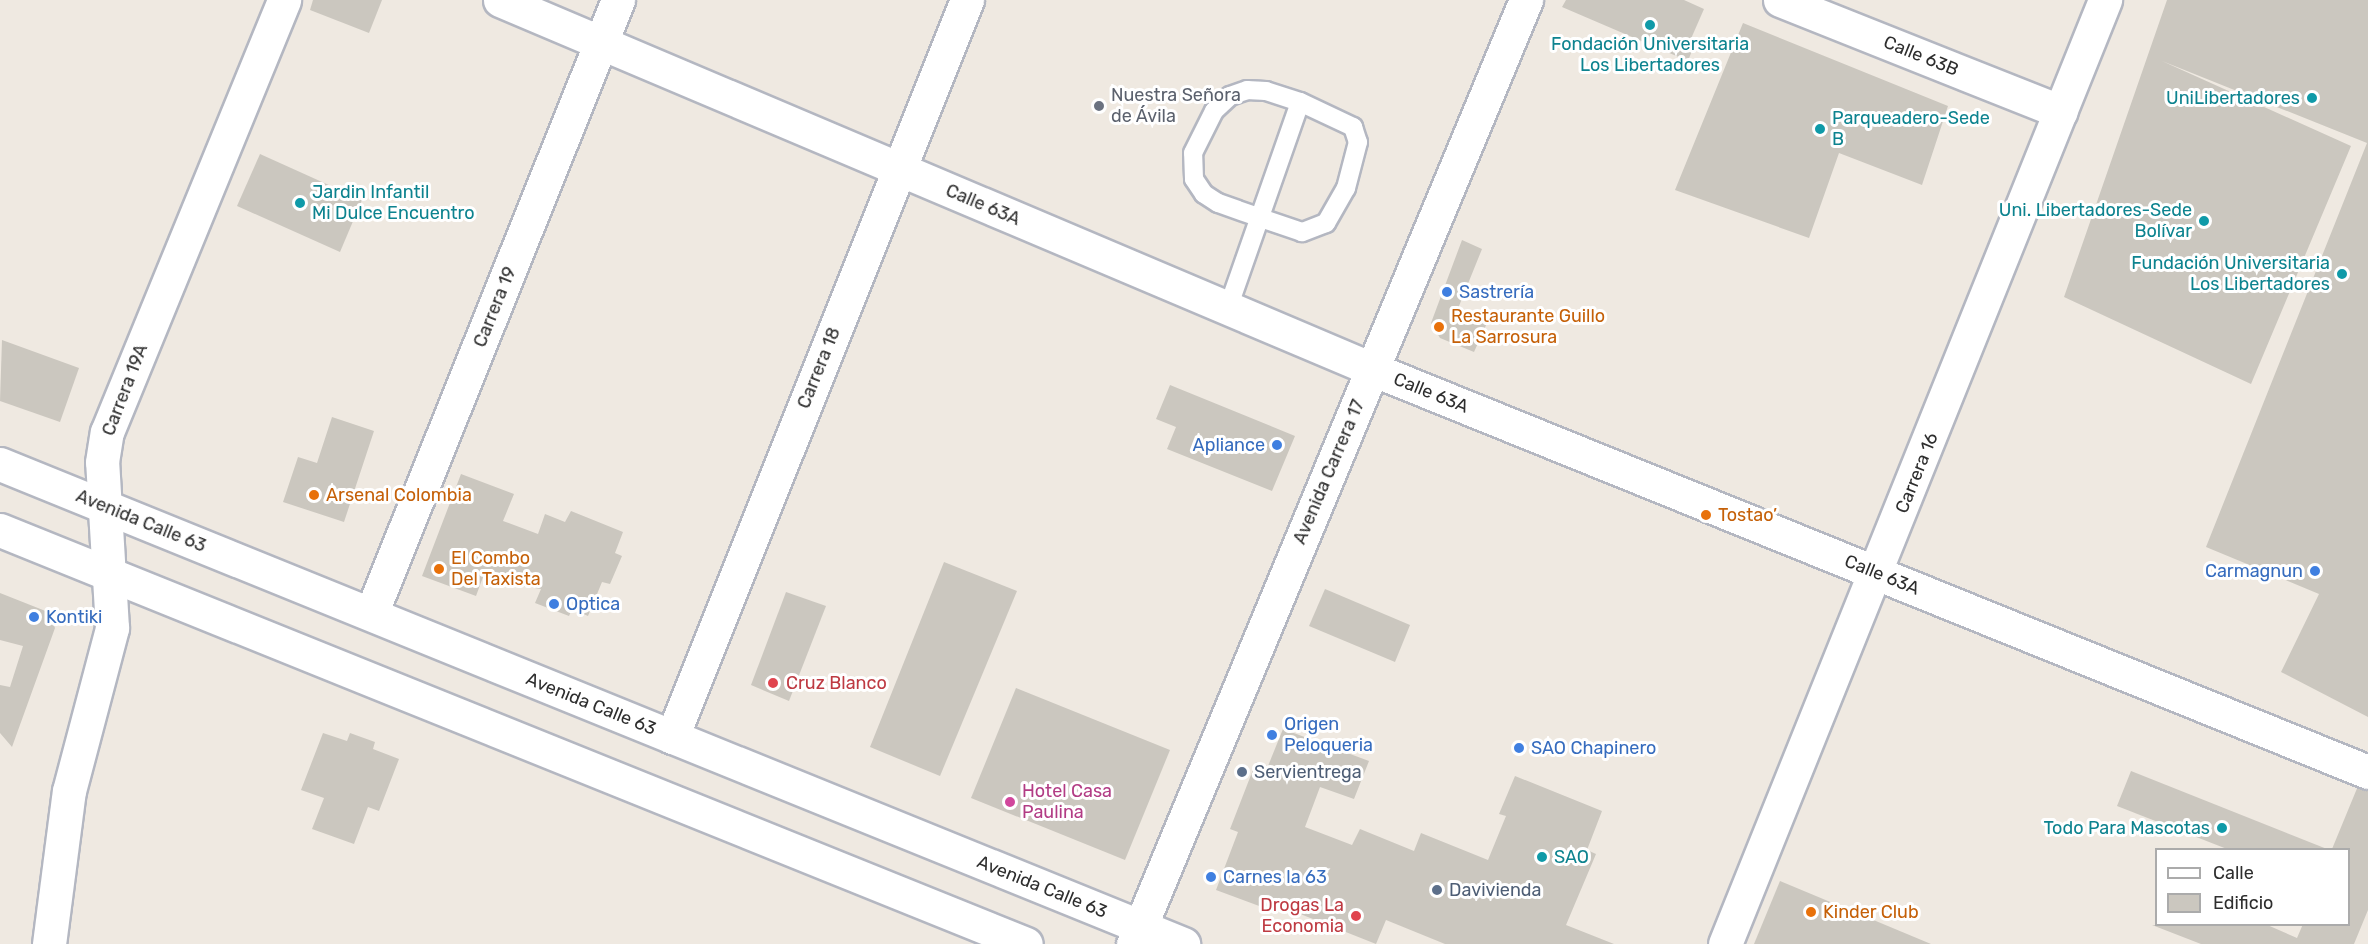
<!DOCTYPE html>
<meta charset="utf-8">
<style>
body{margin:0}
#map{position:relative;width:2368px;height:944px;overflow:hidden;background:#efe9e1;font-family:Rubik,sans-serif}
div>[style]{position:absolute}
.building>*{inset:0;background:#cbc7bf}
.roads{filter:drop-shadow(2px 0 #b4b7c1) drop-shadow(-2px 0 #b4b7c1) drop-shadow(0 2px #b4b7c1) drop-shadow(0 -2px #b4b7c1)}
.lane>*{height:18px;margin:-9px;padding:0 9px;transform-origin:9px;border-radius:9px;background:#fff}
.street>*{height:33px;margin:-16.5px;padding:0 16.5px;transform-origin:16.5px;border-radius:16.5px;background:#fff}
.secondary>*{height:33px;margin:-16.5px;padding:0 16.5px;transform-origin:16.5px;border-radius:16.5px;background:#fff}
.dots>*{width:16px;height:16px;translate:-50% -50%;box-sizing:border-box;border:3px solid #fff;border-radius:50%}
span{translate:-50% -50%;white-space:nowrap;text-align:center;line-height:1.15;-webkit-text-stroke:6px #fff;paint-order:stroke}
.culture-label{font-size:18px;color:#0d838f}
.right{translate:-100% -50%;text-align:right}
.left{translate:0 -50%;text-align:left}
.street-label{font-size:18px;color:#2e2e2e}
.worship-label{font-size:18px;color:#5b616d}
.shop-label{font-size:18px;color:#366cbe}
.food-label{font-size:18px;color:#c56008}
.health-label{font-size:18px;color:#be3a42}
.service-label{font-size:18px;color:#4e5e75}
.hotel-label{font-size:18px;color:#b23c85}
.legend{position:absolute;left:2155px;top:848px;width:195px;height:78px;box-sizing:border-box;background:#fff;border:2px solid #ababab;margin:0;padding:8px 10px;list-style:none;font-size:18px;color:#2e2e2e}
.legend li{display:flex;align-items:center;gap:12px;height:30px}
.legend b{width:30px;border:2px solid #ababab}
</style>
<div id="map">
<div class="building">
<i style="clip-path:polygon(313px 0,382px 0,369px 33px,310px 10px)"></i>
<i style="clip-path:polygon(1566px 0,1684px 0,1704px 9px,1690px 41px,1695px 43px,1688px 61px,1562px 7px)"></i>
<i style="clip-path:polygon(2167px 0,2368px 0,2368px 717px,2281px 672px,2319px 594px,2206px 547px,2367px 143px,2162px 61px,2351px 146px,2251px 384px,2064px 297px)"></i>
<i style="clip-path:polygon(1743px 23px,1948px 106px,1922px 185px,1839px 153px,1809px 238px,1675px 190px)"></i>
<i style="clip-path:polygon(260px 154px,362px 200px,340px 252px,237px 206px)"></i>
<i style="clip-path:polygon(1462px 240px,1482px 249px,1457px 311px,1487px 323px,1474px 352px,1440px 338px,1431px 323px)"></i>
<i style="clip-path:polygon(2px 340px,79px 368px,60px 422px,0 401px)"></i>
<i style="clip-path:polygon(1170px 385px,1295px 436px,1272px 491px,1167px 449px,1176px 427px,1156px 419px)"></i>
<i style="clip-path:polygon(332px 417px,374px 431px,344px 522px,283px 502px,298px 457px,317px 463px)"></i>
<i style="clip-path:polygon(461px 474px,514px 494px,503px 521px,538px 534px,545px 514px,565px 522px,571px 511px,623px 532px,615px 553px,622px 556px,610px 584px,602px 582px,588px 616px,572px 609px,569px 616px,535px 603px,541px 589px,508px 584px,504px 576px,486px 569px,476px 596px,422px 576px)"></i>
<i style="clip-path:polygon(944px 562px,1017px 591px,940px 776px,870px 747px)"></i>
<i style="clip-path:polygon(1325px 589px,1410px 625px,1395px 662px,1309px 626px)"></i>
<i style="clip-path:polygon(786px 592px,826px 606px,789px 701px,751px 685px)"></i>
<i style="clip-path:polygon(0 593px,48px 612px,55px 628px,12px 747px,0 733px,0 685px,10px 687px,23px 646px,0 640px)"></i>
<i style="clip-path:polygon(1016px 688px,1170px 750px,1125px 860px,971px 798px)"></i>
<i style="clip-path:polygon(1283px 729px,1369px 761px,1354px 799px,1320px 787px,1305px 827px,1352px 845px,1360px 829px,1414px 851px,1421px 833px,1488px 860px,1506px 816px,1499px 814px,1515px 776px,1602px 811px,1587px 850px,1596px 854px,1566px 925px,1614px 944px,1445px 944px,1386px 920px,1376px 944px,1275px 904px,1273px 911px,1216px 890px,1238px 832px,1230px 829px,1256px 762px,1268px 766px)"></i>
<i style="clip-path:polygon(323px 733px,347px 741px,350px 733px,375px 742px,373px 749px,399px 759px,379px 811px,368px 807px,354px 844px,312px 829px,324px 798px,301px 790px)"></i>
<i style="clip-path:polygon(2131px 771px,2327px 849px,2227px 849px,2117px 806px)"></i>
<i style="clip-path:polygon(2358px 786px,2368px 791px,2368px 910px,2354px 944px,2201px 944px,2152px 925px,2265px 924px,2297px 938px,2303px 924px,2348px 924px,2349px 849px,2332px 849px)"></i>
<i style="clip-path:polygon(1780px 881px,1931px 944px,1754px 944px)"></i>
</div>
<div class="roads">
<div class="lane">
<i style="left:1247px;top:90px;width:19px;rotate:3deg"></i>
<i style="left:1266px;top:91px;width:36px;rotate:18deg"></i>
<i style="left:1300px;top:102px;width:59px;rotate:25.3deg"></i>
<i style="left:1353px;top:127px;width:16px;rotate:72deg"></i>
<i style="left:1358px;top:142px;width:48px;rotate:104.6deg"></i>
<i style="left:1346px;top:188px;width:40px;rotate:119.7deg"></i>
<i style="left:1326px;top:223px;width:26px;rotate:159deg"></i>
<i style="left:1302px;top:232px;width:46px;rotate:-161.2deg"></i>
<i style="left:1258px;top:217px;width:42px;rotate:-160.7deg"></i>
<i style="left:1218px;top:203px;width:17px;rotate:-147deg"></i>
<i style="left:1204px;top:194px;width:18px;rotate:-124deg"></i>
<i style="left:1194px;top:179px;width:26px;rotate:-92deg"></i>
<i style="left:1193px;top:153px;width:47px;rotate:-63.4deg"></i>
<i style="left:1214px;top:111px;width:22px;rotate:-43deg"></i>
<i style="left:1230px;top:96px;width:18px;rotate:-19deg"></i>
<i style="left:1228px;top:308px;width:218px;rotate:-70.7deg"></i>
</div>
<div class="street">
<i style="left:500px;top:0;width:947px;rotate:22.94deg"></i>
<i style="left:1372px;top:369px;width:1074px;rotate:22.03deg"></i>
<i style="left:1780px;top:0;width:302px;rotate:21.7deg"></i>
<i style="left:371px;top:614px;width:662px;rotate:-68.09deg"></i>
<i style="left:672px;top:737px;width:794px;rotate:-68.19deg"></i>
<i style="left:1725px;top:944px;width:1018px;rotate:-68.07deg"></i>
</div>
<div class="secondary">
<i style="left:0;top:464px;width:1277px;rotate:22.08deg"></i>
<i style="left:0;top:530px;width:1106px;rotate:21.97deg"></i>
<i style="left:49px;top:944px;width:154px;rotate:-82.6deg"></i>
<i style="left:69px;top:791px;width:169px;rotate:-75.2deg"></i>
<i style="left:112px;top:628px;width:166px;rotate:-93.4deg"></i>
<i style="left:102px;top:462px;width:30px;rotate:-81deg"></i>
<i style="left:107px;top:432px;width:467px;rotate:-67.7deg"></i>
<i style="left:1133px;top:944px;width:1023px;rotate:-67.4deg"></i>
</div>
</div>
<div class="dots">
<i style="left:1650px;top:25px;background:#0f9aa8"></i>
<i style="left:2312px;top:98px;background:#0f9aa8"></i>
<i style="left:1099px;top:106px;background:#6b7280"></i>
<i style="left:1820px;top:129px;background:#0f9aa8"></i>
<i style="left:300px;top:203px;background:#0f9aa8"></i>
<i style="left:2204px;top:221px;background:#0f9aa8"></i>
<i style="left:2342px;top:274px;background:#0f9aa8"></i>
<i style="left:1447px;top:292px;background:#3f7fe0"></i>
<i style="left:1439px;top:327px;background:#e8710a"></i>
<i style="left:1277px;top:445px;background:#3f7fe0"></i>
<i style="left:314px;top:495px;background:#e8710a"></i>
<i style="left:1706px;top:515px;background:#e8710a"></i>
<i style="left:439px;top:569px;background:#e8710a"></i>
<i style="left:2315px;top:571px;background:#3f7fe0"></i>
<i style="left:554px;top:604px;background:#3f7fe0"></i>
<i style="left:34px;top:617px;background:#3f7fe0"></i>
<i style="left:773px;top:683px;background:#e0444e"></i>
<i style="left:1272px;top:735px;background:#3f7fe0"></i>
<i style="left:1519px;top:748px;background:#3f7fe0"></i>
<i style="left:1242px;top:772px;background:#5c6f8a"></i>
<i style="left:1010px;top:802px;background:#d1479c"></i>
<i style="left:2222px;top:828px;background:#0f9aa8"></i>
<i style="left:1542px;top:857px;background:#0f9aa8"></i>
<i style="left:1211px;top:877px;background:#3f7fe0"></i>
<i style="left:1437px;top:890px;background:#5c6f8a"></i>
<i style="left:1811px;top:912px;background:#e8710a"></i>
<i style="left:1356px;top:916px;background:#e0444e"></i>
</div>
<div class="culture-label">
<span style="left:1650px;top:55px">Fondación Universitaria<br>Los Libertadores</span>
<span class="right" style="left:2300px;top:98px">UniLibertadores</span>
<span class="left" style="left:1832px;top:129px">Parqueadero-Sede<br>B</span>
<span class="left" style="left:312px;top:203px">Jardin Infantil<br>Mi Dulce Encuentro</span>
<span class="right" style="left:2192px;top:221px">Uni. Libertadores-Sede<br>Bolívar</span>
<span class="right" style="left:2330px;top:274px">Fundación Universitaria<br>Los Libertadores</span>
<span class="right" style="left:2210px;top:828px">Todo Para Mascotas</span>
<span class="left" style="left:1554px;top:857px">SAO</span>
</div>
<div class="street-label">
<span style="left:1921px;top:56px;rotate:22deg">Calle 63B</span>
<span style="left:983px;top:205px;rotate:23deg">Calle 63A</span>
<span style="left:495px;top:307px;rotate:-68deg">Carrera 19</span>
<span style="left:819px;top:368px;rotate:-68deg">Carrera 18</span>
<span style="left:125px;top:390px;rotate:-69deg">Carrera 19A</span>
<span style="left:1431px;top:393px;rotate:22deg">Calle 63A</span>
<span style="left:1329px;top:472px;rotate:-67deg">Avenida Carrera 17</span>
<span style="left:1917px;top:473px;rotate:-68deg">Carrera 16</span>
<span style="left:141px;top:521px;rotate:22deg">Avenida Calle 63</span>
<span style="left:1882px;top:575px;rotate:22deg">Calle 63A</span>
<span style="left:591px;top:704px;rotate:22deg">Avenida Calle 63</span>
<span style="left:1042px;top:887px;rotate:22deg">Avenida Calle 63</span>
</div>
<div class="worship-label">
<span class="left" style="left:1111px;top:106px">Nuestra Señora<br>de Ávila</span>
</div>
<div class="shop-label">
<span class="left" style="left:1459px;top:292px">Sastrería</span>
<span class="right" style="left:1265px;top:445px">Apliance</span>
<span class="right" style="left:2303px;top:571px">Carmagnun</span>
<span class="left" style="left:566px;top:604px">Optica</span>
<span class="left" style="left:46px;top:617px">Kontiki</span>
<span class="left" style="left:1284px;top:735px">Origen<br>Peloqueria</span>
<span class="left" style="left:1531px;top:748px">SAO Chapinero</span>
<span class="left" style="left:1223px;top:877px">Carnes la 63</span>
</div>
<div class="food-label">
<span class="left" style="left:1451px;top:327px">Restaurante Guillo<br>La Sarrosura</span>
<span class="left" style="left:326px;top:495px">Arsenal Colombia</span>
<span class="left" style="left:1718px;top:515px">Tostao’</span>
<span class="left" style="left:451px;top:569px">El Combo<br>Del Taxista</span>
<span class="left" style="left:1823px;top:912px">Kinder Club</span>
</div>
<div class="health-label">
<span class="left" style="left:786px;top:683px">Cruz Blanco</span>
<span class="right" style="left:1344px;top:916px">Drogas La<br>Economia</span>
</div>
<div class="service-label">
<span class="left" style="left:1254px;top:772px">Servientrega</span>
<span class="left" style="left:1449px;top:890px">Davivienda</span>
</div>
<div class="hotel-label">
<span class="left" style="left:1022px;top:802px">Hotel Casa<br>Paulina</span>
</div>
<ul class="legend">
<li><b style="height:8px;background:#fff"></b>Calle</li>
<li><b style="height:16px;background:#cbc7bf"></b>Edificio</li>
</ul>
</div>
